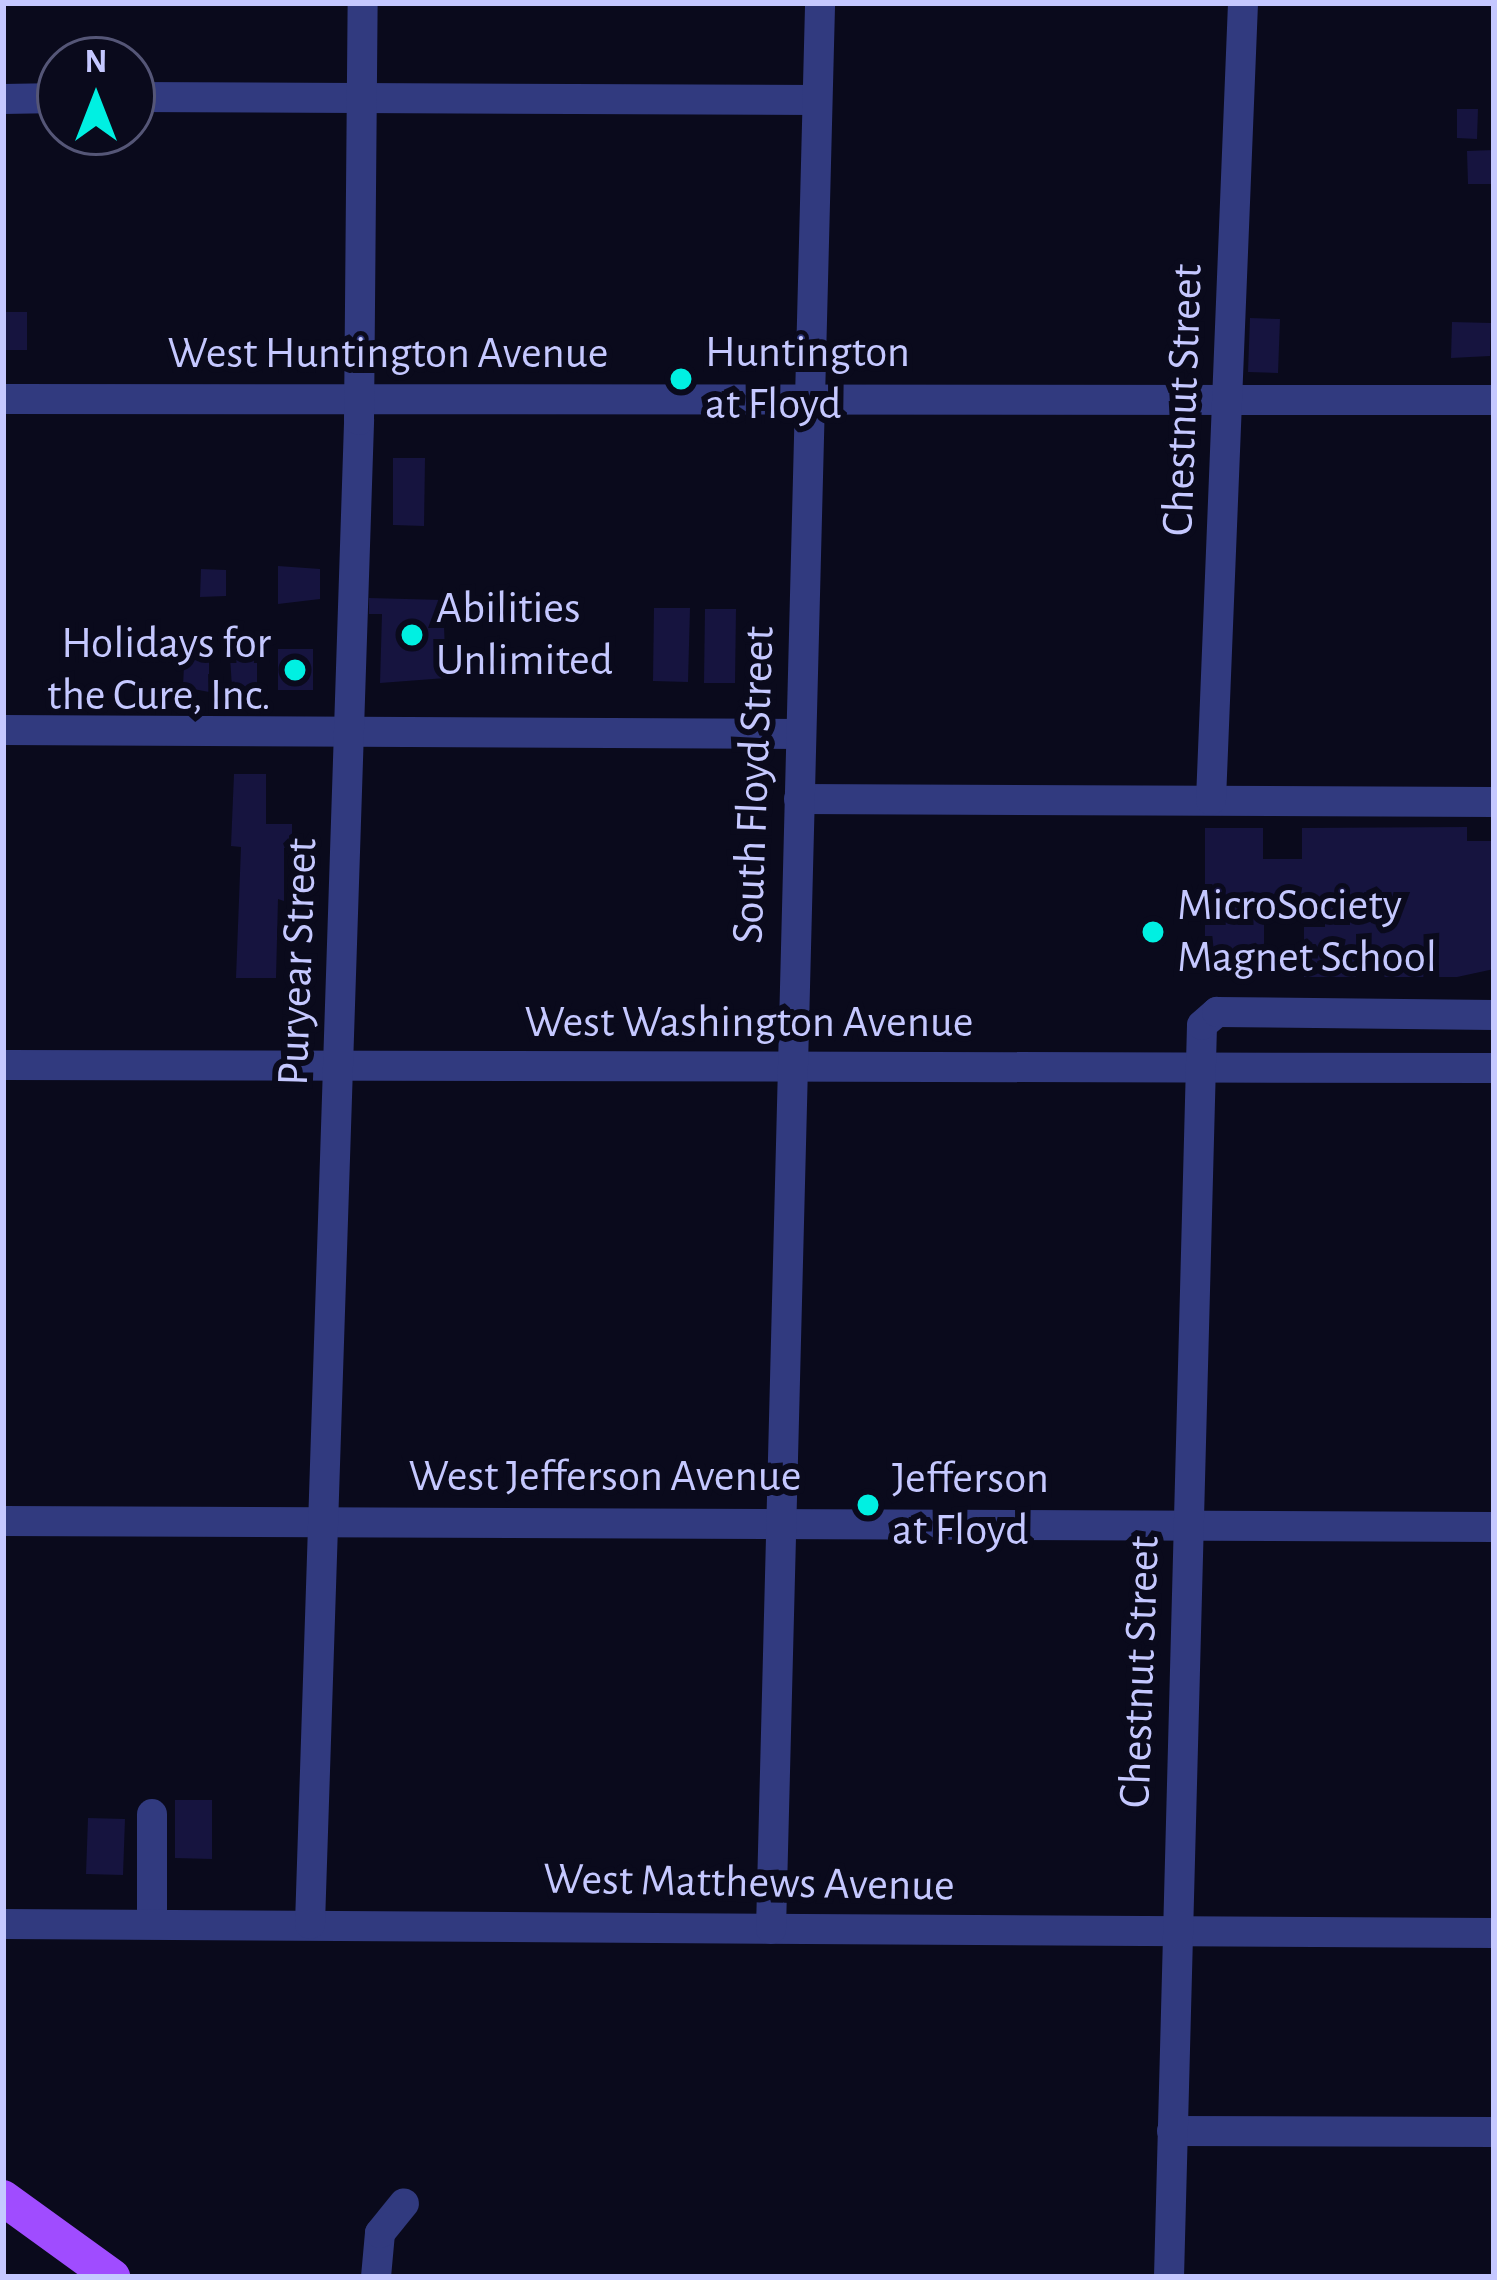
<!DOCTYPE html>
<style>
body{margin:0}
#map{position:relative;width:1497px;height:2280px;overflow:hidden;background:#0a0a1c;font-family:"Alegreya Sans",sans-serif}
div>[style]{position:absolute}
.building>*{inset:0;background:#16143f}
.minor>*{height:30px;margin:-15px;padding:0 15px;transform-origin:15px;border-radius:15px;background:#313a7f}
.major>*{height:36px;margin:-18px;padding:0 18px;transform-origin:18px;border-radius:18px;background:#a04cff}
.dots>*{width:33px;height:33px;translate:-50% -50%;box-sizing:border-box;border:6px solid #0a0a1c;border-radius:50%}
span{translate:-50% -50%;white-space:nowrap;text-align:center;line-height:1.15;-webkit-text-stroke:12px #0a0a1c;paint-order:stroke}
.poi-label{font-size:45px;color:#c5c8ff}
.left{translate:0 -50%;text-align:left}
.right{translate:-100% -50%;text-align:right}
.street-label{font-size:45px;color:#c5c8ff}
.frame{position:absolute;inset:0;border:6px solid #c5c8ff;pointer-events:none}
.north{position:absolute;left:36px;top:36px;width:120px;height:120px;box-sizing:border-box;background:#0a0a1c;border:3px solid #555677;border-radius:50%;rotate:0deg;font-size:33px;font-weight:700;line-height:48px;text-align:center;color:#c5c8ff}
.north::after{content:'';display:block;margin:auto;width:42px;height:54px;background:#00f0e2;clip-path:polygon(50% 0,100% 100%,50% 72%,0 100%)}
</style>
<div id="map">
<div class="building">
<i style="clip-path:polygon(1457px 109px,1478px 109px,1477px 139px,1457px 138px)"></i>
<i style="clip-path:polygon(1494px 150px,1494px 184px,1468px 184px,1467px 151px)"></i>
<i style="clip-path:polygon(3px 312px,27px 312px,27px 350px,3px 350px)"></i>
<i style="clip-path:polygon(1250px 318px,1280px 319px,1278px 373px,1248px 372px)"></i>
<i style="clip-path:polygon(1452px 322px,1491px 323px,1490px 356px,1451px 358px)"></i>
<i style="clip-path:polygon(393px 458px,425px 458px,424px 526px,393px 525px)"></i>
<i style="clip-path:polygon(278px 566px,320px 569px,320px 599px,278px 604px)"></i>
<i style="clip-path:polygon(201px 569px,226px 570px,226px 596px,200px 597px)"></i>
<i style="clip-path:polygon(369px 598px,443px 600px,446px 678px,380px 683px,382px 614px,369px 614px)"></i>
<i style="clip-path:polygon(654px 608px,690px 608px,688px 682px,653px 681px)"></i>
<i style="clip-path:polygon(705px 609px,736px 609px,735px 683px,704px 683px)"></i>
<i style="clip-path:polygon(185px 644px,209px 645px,209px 692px,183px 687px)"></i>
<i style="clip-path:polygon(278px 649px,313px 649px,313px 690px,278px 690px)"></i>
<i style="clip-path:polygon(230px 657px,257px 657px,257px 688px,232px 687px)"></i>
<i style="clip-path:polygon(234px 774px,266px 774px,266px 824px,292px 824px,292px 848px,284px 848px,284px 901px,278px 899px,276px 978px,236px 978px,241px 847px,231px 846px)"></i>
<i style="clip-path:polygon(1467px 827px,1467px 841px,1494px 841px,1494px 969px,1457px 977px,1304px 977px,1304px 927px,1325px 927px,1325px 899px,1264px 900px,1264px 976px,1205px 976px,1205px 828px,1263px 828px,1263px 859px,1302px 859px,1302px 828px)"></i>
<i style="clip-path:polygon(175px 1800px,212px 1800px,212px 1859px,175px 1858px)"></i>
<i style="clip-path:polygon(88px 1818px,125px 1819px,123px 1875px,86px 1874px)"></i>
</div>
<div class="minor">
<i style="left:132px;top:97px;width:685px;rotate:0.25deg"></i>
<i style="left:3px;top:99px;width:57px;rotate:-1deg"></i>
<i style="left:3px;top:399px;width:1491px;rotate:0.04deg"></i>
<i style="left:3px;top:730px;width:798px;rotate:0.29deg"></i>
<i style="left:799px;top:799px;width:695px;rotate:0.25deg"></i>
<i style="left:1211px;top:800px;width:798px;rotate:-87.7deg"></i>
<i style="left:3px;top:1065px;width:1491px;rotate:0.12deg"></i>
<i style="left:3px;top:1521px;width:1491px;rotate:0.23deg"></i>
<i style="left:152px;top:1814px;width:110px;rotate:90deg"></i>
<i style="left:3px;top:1924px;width:1491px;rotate:0.35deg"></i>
<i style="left:310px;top:1924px;width:1505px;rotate:-88.13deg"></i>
<i style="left:359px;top:420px;width:417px;rotate:-89.5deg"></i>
<i style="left:771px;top:1929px;width:1927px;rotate:-88.54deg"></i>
<i style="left:1172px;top:2131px;width:322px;rotate:0.2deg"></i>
<i style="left:376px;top:2277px;width:44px;rotate:-84.8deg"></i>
<i style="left:380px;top:2233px;width:38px;rotate:-51deg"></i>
<i style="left:1169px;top:2277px;width:1252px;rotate:-88.49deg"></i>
<i style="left:1202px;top:1025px;width:20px;rotate:-41deg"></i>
<i style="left:1217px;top:1012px;width:277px;rotate:0.6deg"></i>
</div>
<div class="major">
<i style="left:3px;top:2198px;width:135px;rotate:35.9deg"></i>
</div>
<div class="dots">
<i style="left:681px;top:379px;background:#00f0e2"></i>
<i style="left:412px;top:635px;background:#00f0e2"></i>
<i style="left:295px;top:670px;background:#00f0e2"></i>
<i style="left:1153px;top:932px;background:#00f0e2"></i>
<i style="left:868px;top:1505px;background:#00f0e2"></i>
</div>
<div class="poi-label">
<span class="left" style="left:705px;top:379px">Huntington<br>at Floyd</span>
<span class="left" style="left:436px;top:635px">Abilities<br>Unlimited</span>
<span class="right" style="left:271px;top:670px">Holidays for<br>the Cure, Inc.</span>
<span class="left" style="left:1177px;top:932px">MicroSociety<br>Magnet School</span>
<span class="left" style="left:892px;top:1505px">Jefferson<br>at Floyd</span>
</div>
<div class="street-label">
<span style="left:388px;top:354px">West Huntington Avenue</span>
<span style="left:1183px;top:400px;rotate:-88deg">Chestnut Street</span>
<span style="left:754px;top:785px;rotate:-88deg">South Floyd Street</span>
<span style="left:298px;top:962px;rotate:-88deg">Puryear Street</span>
<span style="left:749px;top:1023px">West Washington Avenue</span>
<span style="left:605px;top:1477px">West Jefferson Avenue</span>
<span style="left:1140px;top:1672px;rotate:-88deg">Chestnut Street</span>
<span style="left:749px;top:1883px;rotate:1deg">West Matthews Avenue</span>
</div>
<div class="frame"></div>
<div class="north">N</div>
</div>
